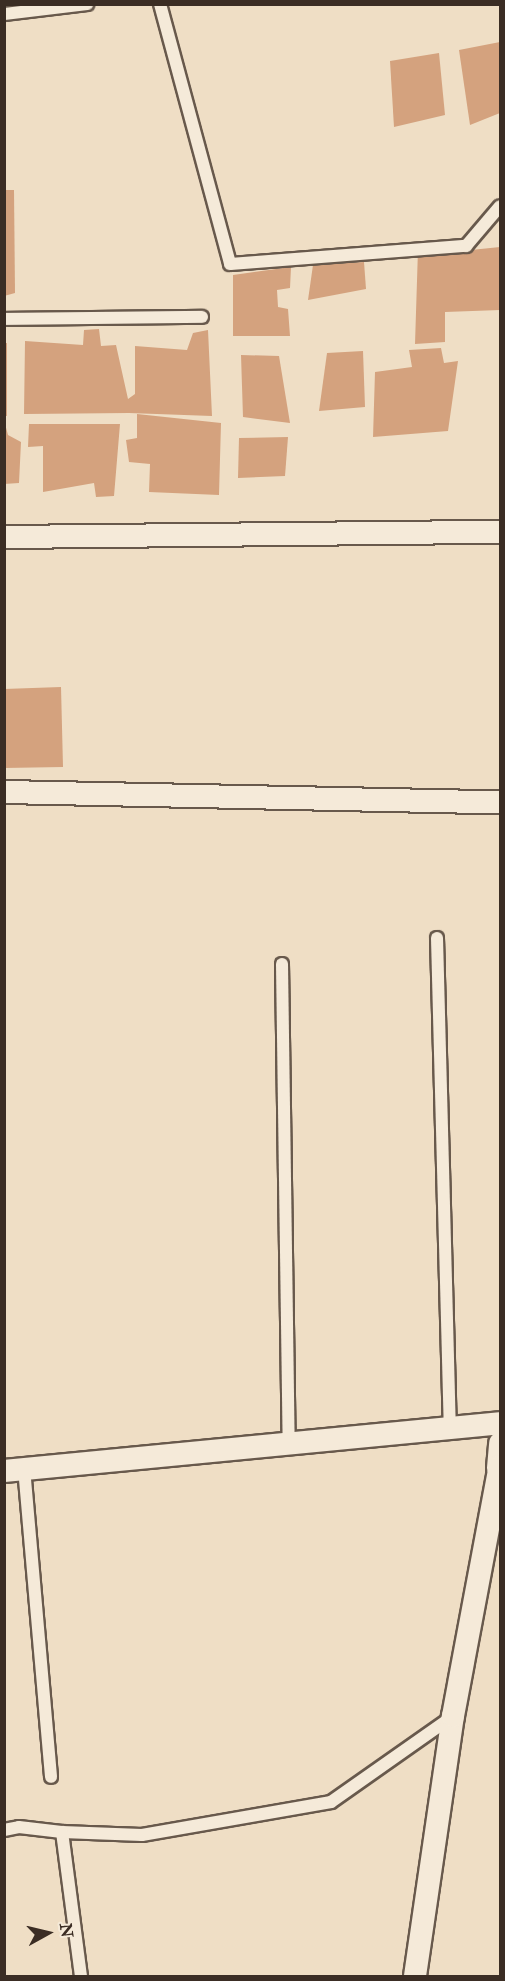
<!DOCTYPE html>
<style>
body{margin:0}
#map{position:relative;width:505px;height:1981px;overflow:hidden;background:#efdec5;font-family:"IM FELL Double Pica",serif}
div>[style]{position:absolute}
.building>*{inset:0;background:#d4a27e}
.roads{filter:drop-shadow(2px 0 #68594c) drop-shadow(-2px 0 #68594c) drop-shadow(0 2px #68594c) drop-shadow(0 -2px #68594c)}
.lane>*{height:12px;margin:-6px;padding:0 6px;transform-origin:6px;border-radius:6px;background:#f5ead9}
.street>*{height:22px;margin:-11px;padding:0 11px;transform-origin:11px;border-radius:11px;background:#f5ead9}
span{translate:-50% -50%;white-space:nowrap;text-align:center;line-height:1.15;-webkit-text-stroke:5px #f5ead9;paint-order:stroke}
.frame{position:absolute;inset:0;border:6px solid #3b2d24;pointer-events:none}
.north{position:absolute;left:18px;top:1903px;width:60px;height:60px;-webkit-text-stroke:4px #f5ead9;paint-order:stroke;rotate:82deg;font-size:16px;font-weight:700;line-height:24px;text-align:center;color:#3b2d24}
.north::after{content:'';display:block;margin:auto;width:21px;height:27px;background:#3b2d24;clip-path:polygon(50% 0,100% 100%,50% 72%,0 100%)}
</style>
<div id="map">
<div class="building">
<i style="clip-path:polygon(500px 42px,500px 113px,470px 125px,459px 50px)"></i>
<i style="clip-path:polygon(439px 53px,445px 115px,394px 127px,390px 61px)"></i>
<i style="clip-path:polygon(4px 190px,14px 190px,15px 293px,4px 296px)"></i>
<i style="clip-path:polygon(500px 247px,500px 310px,445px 312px,445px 342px,415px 344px,418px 249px,442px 253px)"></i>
<i style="clip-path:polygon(364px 262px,366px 289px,308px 300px,313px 265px)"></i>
<i style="clip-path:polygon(291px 267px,290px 288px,277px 290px,278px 307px,288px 309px,290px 336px,233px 336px,233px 275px)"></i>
<i style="clip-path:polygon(99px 329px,101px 346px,116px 345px,128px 399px,135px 394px,135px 346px,187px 350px,193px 333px,208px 330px,212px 416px,129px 413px,24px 414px,25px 341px,83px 345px,84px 330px)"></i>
<i style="clip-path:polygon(4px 343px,7px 343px,7px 416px,4px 416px)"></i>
<i style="clip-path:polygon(441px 348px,444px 363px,458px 361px,448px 431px,373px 437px,375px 372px,412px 367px,409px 350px)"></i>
<i style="clip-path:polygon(363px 351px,365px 407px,319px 411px,327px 353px)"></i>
<i style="clip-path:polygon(241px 355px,279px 356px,290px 423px,243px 417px)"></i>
<i style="clip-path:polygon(137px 414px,221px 423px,219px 495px,149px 492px,150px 464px,129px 462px,126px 440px,137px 438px)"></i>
<i style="clip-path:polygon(4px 420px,8px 435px,21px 442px,19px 483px,4px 484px)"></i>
<i style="clip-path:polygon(29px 424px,120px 424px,114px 496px,96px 497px,94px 483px,43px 492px,43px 446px,28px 447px)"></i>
<i style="clip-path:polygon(288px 437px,285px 476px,238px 478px,239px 438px)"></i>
<i style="clip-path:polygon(61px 687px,63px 767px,4px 768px,4px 689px)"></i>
</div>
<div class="roads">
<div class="lane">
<i style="left:160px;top:4px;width:269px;rotate:74.9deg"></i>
<i style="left:230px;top:264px;width:237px;rotate:-4.4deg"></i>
<i style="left:466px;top:246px;width:52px;rotate:-49.6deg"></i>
<i style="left:4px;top:14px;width:84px;rotate:-6.9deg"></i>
<i style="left:4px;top:319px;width:198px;rotate:-0.6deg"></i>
<i style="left:437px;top:938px;width:489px;rotate:88.5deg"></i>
<i style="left:282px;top:964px;width:479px;rotate:89.2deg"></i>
<i style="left:24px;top:1468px;width:310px;rotate:85deg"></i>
<i style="left:4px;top:1830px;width:15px;rotate:-11deg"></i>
<i style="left:19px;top:1827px;width:43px;rotate:6.6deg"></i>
<i style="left:62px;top:1832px;width:80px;rotate:2.1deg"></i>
<i style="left:142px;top:1835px;width:192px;rotate:-9.9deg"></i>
<i style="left:331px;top:1802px;width:148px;rotate:-35.1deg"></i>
<i style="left:62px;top:1832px;width:145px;rotate:82.5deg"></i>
</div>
<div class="street">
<i style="left:4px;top:537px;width:496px;rotate:-0.6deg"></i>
<i style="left:4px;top:792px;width:496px;rotate:1.2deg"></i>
<i style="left:498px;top:1468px;width:25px;rotate:-85deg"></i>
<i style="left:4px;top:1471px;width:498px;rotate:-5.5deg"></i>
<i style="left:415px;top:1976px;width:263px;rotate:-81.7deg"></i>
<i style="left:453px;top:1716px;width:254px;rotate:-79.4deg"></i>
</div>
</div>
<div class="frame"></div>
<div class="north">N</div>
</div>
